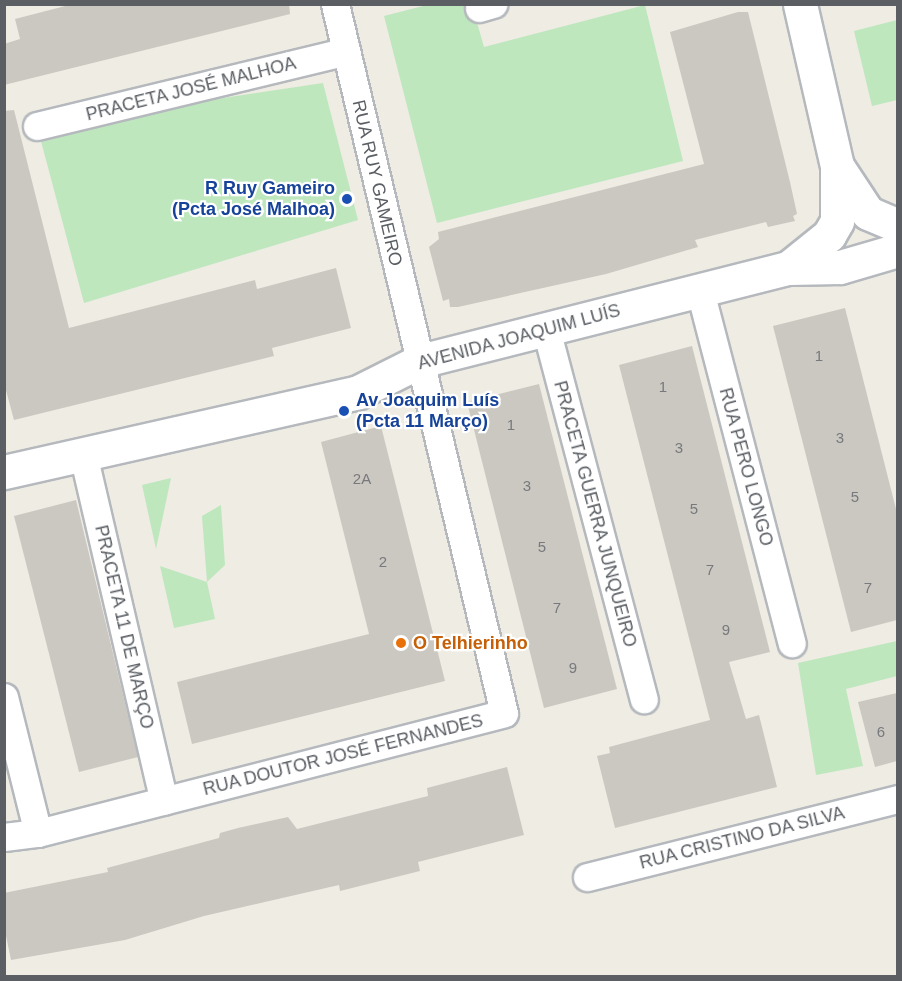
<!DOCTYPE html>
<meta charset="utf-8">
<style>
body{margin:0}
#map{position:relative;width:902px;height:981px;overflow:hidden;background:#eeece3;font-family:Helvetica,sans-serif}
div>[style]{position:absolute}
.green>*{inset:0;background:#bee7be}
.building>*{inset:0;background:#cbc8c2}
.roads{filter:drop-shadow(2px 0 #b5b9bd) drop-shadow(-2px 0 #b5b9bd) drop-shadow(0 2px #b5b9bd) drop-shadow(0 -2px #b5b9bd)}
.minor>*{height:27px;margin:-13.5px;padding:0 13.5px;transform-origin:13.5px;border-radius:13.5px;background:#fff}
.tertiary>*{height:33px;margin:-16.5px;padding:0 16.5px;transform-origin:16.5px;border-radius:16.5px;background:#fff}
.dots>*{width:16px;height:16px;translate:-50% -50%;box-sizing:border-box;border:3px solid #fff;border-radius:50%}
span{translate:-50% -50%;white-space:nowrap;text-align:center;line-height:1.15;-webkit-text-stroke:4.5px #fff;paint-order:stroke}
.number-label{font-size:15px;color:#77797c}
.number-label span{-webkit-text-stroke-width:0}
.street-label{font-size:18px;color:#5b5f64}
.transit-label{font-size:18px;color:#164399;font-weight:700}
.right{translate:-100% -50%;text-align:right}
.left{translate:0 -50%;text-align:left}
.food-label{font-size:18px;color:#c56008;font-weight:700}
.frame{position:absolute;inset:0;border:6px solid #5b5f64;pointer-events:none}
</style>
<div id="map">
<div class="green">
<i style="clip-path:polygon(427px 5px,472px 5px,484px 47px,645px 5px,683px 161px,437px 223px,384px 16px)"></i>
<i style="clip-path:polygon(897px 20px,897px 100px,872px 106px,854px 31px)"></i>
<i style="clip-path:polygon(323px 83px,358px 220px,84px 303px,37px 126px)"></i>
<i style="clip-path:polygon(171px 478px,156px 549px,142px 485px)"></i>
<i style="clip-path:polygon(221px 505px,225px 565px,207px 582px,215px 619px,174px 628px,160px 566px,207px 582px,202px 516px)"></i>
<i style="clip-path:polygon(897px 641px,897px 676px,846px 689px,863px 766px,816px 775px,798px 663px)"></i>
</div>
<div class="building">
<i style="clip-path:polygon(73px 4px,289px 4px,290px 14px,4px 85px,4px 44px,20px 39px,15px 19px)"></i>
<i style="clip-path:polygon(738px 12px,748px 12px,790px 182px,797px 214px,793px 216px,795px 221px,768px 227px,766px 222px,695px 240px,698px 247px,606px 274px,458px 307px,450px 307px,449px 299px,443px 301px,429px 247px,439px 239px,438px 232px,704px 164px,670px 32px)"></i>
<i style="clip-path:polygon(14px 110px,69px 328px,255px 280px,257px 289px,336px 268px,351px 328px,272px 348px,274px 356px,14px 420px,4px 383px,4px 111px)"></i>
<i style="clip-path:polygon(845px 308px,897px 513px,897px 620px,851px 632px,773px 326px)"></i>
<i style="clip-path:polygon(692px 346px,770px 652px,729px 662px,746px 719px,759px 715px,777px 787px,615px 828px,597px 756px,610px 753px,609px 747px,710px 720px,619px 365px)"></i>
<i style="clip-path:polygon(539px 384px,617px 689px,544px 708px,467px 402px)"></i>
<i style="clip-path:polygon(381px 426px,445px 681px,192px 744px,177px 682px,369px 634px,321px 442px)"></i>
<i style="clip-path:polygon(76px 500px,138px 757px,79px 772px,14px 516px)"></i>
<i style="clip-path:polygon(897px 693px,897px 761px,875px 767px,858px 702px)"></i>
<i style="clip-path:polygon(507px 767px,524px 835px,418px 862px,420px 871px,340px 891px,339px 885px,204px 916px,125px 940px,11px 960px,4px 926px,4px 893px,108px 872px,107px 868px,219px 838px,220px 833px,238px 828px,288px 817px,297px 829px,428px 796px,427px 788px)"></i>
</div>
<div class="roads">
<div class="minor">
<i style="left:479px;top:8px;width:15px;rotate:-16deg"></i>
<i style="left:37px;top:126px;width:318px;rotate:-13.6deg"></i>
<i style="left:700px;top:291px;width:364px;rotate:75.4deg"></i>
<i style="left:546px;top:329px;width:383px;rotate:75.2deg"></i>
<i style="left:83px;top:454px;width:356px;rotate:76.9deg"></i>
<i style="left:4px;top:697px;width:140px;rotate:76deg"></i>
<i style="left:4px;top:837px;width:34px;rotate:-7deg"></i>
<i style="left:38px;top:833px;width:481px;rotate:-14.4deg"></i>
<i style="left:504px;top:713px;width:729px;rotate:-103.41deg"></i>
<i style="left:587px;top:877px;width:321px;rotate:-14.1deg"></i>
</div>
<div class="tertiary">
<i style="left:837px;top:166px;width:56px;rotate:56.6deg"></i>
<i style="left:868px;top:213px;width:33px;rotate:23deg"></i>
<i style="left:788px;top:268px;width:53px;rotate:-38.8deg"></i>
<i style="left:829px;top:235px;width:16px;rotate:-60deg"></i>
<i style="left:837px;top:221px;width:55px;rotate:-90deg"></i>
<i style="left:837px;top:166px;width:166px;rotate:-102.9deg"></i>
<i style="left:4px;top:472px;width:363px;rotate:-12.7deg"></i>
<i style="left:358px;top:392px;width:69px;rotate:-26.6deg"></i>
<i style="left:420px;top:361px;width:380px;rotate:-14.2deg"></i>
<i style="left:788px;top:268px;width:52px;rotate:-1.1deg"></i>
<i style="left:840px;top:267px;width:60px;rotate:-16.3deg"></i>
</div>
</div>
<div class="dots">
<i style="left:347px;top:199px;background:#1a4fb4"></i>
<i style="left:344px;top:411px;background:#1a4fb4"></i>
<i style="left:401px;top:643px;background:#e8710a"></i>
</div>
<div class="number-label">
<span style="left:819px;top:356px">1</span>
<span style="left:663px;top:387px">1</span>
<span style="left:511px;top:425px">1</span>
<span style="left:840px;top:438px">3</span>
<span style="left:679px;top:448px">3</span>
<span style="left:362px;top:479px">2A</span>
<span style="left:527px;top:486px">3</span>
<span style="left:855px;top:497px">5</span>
<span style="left:694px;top:509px">5</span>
<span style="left:542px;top:547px">5</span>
<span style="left:383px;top:562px">2</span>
<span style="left:710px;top:570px">7</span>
<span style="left:868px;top:588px">7</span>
<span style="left:557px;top:608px">7</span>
<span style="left:726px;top:630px">9</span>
<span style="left:573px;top:668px">9</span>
<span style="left:881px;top:732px">6</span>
</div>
<div class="street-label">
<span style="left:191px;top:89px;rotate:-14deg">PRACETA JOSÉ MALHOA</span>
<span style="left:377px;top:183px;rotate:77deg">RUA RUY GAMEIRO</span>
<span style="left:519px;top:337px;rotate:-15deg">AVENIDA JOAQUIM LUÍS</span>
<span style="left:746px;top:467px;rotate:75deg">RUA PERO LONGO</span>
<span style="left:595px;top:514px;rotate:75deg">PRACETA GUERRA JUNQUEIRO</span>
<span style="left:124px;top:627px;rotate:77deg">PRACETA 11 DE MARÇO</span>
<span style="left:343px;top:755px;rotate:-14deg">RUA DOUTOR JOSÉ FERNANDES</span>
<span style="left:742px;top:838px;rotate:-14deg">RUA CRISTINO DA SILVA</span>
</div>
<div class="transit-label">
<span class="right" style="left:335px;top:199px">R Ruy Gameiro<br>(Pcta José Malhoa)</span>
<span class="left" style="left:356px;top:411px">Av Joaquim Luís<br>(Pcta 11 Março)</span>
</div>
<div class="food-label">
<span class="left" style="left:413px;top:643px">O Telhierinho</span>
</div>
<div class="frame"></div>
</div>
